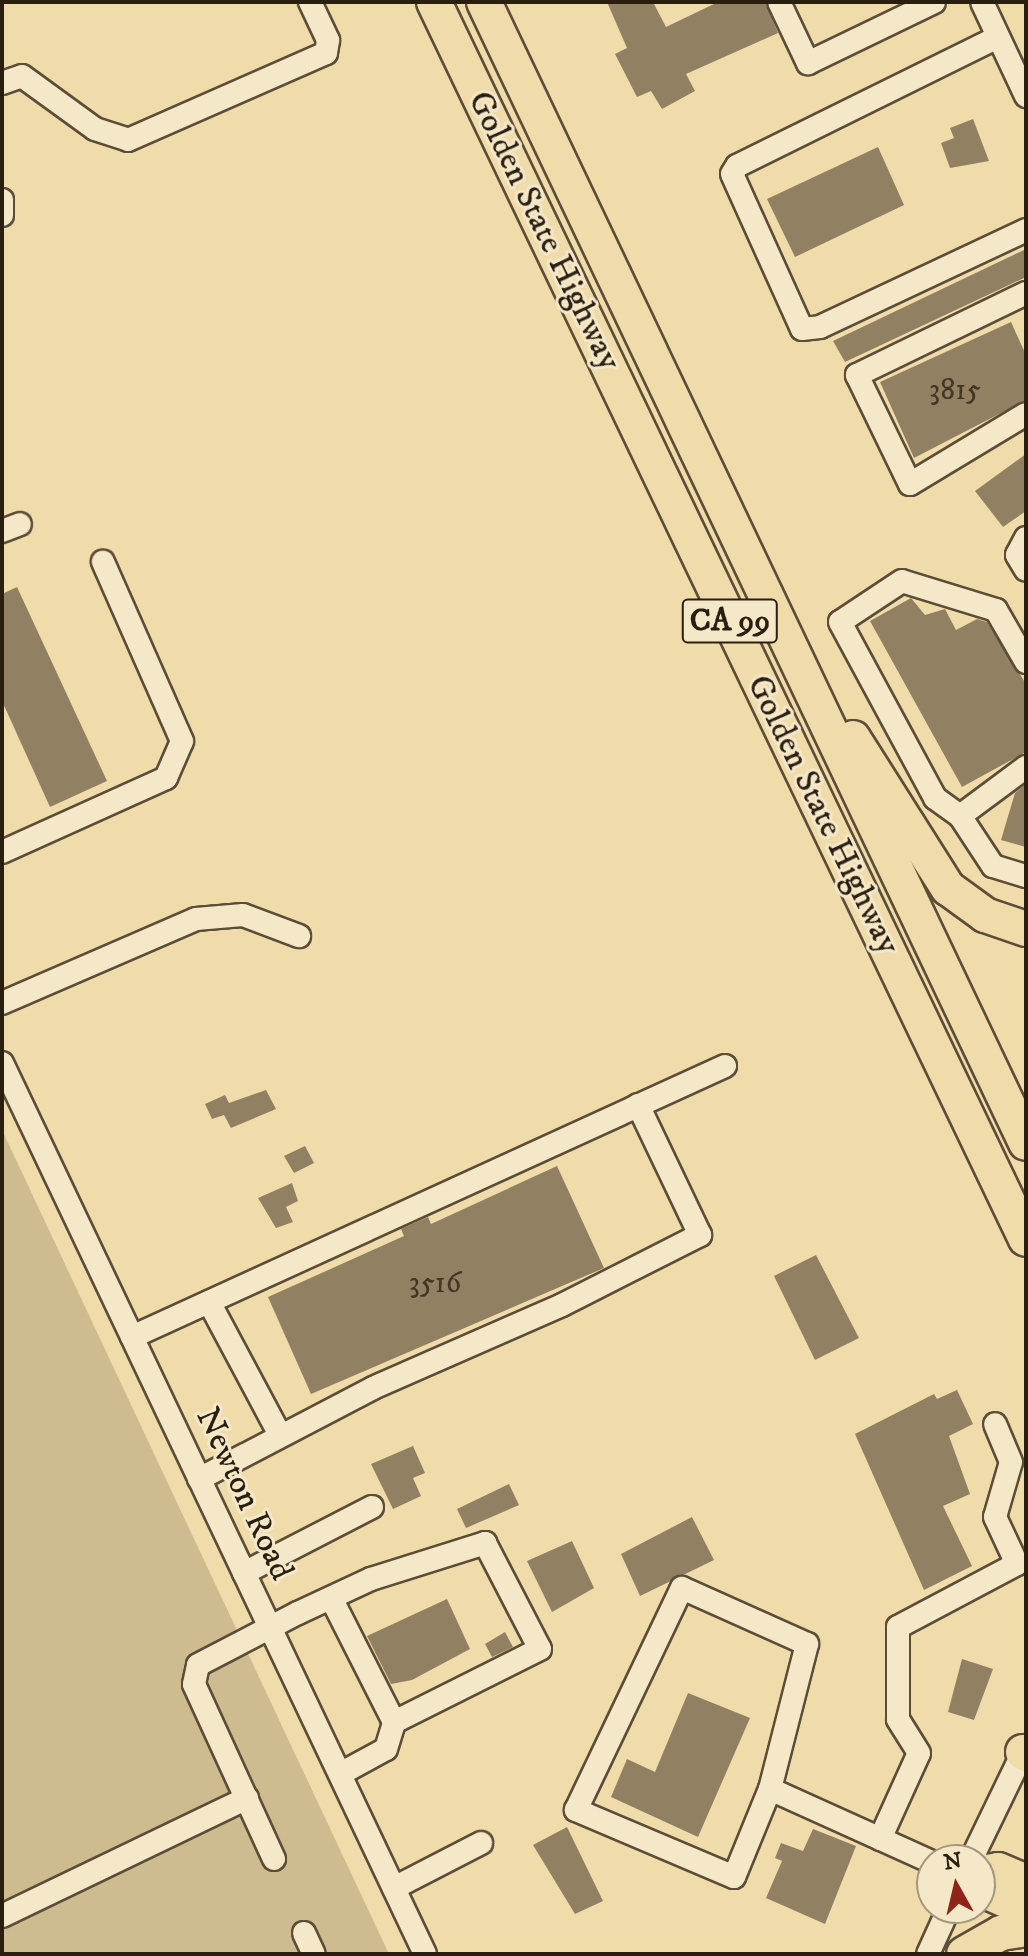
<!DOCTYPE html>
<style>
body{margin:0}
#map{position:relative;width:1028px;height:1956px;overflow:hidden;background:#f0dbaa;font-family:"IM FELL DW Pica",serif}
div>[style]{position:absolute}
.green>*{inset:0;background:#cebb90}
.building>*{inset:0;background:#918061}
.roads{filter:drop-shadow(2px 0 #5c4d37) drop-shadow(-2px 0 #5c4d37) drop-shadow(0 2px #5c4d37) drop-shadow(0 -2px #5c4d37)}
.minor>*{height:22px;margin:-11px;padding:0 11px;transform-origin:11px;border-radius:11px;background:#f5e8c8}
.highway>*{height:34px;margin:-17px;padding:0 17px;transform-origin:17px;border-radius:17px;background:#f0dbaa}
span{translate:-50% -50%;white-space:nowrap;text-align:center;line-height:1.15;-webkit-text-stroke:6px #f5e8c8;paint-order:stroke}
.number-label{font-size:30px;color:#443625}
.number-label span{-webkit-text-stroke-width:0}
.shield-label span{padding:2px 6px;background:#f5e8c8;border:2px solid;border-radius:6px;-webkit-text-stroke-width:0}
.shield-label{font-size:32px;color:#2a1e11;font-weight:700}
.street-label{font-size:34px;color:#2a1e11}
.frame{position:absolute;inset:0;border:4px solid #2a1e11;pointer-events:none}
.north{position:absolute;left:916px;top:1844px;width:80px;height:80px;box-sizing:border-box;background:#f5e8c8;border:2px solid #a4977f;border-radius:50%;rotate:352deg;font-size:22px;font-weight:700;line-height:32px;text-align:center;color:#2a1e11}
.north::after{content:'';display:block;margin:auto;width:28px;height:36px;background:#8f2418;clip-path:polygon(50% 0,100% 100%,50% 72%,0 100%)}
</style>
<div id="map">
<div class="green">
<i style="clip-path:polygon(2px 1130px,389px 1954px,2px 1954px)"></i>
</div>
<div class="building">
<i style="clip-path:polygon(607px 2px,653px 2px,666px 27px,718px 2px,765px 2px,778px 33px,686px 74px,695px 91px,662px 109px,651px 91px,637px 97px,615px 54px,627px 48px)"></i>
<i style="clip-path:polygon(973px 119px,989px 161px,950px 168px,941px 143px,954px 138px,950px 128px)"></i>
<i style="clip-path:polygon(878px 147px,904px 205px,795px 257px,767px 199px)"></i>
<i style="clip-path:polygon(1026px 249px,1026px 277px,845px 362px,833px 341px)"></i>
<i style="clip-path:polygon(1011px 322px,1026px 355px,1026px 400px,914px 458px,880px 382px)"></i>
<i style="clip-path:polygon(1026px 454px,1026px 511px,1003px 527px,975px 491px)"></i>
<i style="clip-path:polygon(17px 587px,107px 781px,50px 807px,2px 701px,2px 594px)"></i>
<i style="clip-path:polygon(911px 598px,925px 615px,945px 609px,956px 630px,977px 619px,987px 622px,1026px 684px,1026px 752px,962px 787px,870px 621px)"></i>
<i style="clip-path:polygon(1026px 784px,1026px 847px,1001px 840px,1015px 793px)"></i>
<i style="clip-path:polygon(266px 1090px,276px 1109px,231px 1128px,224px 1115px,212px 1119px,205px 1104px,225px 1095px,229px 1103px)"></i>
<i style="clip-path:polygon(305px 1146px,314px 1163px,294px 1173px,284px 1156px)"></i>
<i style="clip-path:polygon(557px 1166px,604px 1268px,311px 1394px,268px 1297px,404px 1236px,401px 1229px,428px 1217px,431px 1224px)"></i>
<i style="clip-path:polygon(292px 1183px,298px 1201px,286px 1207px,293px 1222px,276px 1228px,258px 1198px)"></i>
<i style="clip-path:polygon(816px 1255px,859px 1338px,815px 1360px,774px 1276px)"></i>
<i style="clip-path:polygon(957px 1390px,973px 1424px,949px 1436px,970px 1494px,943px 1506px,972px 1566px,924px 1590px,855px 1434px,934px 1394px,937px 1399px)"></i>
<i style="clip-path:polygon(413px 1446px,425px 1473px,413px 1478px,421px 1496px,393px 1509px,371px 1464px)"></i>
<i style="clip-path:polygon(509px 1484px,519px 1505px,466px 1528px,457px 1509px)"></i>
<i style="clip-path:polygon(692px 1517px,714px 1560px,640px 1596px,621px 1554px)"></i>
<i style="clip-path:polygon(572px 1541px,594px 1588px,552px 1612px,527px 1561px)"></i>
<i style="clip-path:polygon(447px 1599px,470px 1649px,412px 1680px,391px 1684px,367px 1636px)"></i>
<i style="clip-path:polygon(505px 1632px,513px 1647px,492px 1657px,485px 1644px)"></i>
<i style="clip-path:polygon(962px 1659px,993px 1669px,974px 1720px,948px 1712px)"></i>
<i style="clip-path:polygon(688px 1693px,750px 1718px,698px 1837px,611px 1797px,627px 1759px,655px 1772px)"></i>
<i style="clip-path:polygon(567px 1827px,603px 1901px,575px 1914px,533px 1845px)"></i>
<i style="clip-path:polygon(813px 1829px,856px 1846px,825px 1924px,766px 1898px,782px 1861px,775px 1858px,781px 1843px,803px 1851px)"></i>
</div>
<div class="roads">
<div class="minor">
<i style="left:779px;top:2px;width:68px;rotate:64.6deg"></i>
<i style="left:808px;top:63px;width:140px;rotate:-25.8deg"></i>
<i style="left:982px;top:2px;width:104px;rotate:64.9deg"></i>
<i style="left:998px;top:37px;width:291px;rotate:153.7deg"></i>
<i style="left:737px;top:166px;width:9px;rotate:122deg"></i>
<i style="left:732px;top:174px;width:170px;rotate:65.7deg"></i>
<i style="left:802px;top:329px;width:18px;rotate:-6deg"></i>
<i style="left:820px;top:327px;width:228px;rotate:-25.2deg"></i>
<i style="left:2px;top:83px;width:21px;rotate:-19deg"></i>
<i style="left:22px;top:76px;width:90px;rotate:36deg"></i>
<i style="left:95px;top:129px;width:35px;rotate:18deg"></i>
<i style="left:128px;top:140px;width:216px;rotate:-23.7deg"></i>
<i style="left:326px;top:53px;width:13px;rotate:-81deg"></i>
<i style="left:328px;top:40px;width:42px;rotate:-115.3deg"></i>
<i style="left:2px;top:200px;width:15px;rotate:90deg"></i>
<i style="left:1026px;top:293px;width:188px;rotate:154.1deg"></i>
<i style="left:857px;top:375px;width:121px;rotate:64.1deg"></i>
<i style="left:910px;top:484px;width:135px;rotate:-31.1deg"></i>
<i style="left:2px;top:531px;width:19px;rotate:-21deg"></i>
<i style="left:1026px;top:538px;width:19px;rotate:118deg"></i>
<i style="left:1017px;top:555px;width:17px;rotate:59deg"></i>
<i style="left:1026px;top:662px;width:60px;rotate:-120deg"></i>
<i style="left:996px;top:610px;width:98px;rotate:-162.9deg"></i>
<i style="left:902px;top:581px;width:74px;rotate:146.5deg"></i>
<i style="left:840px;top:622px;width:200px;rotate:61.6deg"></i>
<i style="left:935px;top:798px;width:31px;rotate:36deg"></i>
<i style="left:960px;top:816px;width:60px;rotate:56.6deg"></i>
<i style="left:993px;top:866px;width:34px;rotate:17deg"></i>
<i style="left:960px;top:816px;width:82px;rotate:-36.6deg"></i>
<i style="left:2px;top:852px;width:180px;rotate:-24.3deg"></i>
<i style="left:166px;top:778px;width:40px;rotate:-66.6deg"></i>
<i style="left:182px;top:741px;width:196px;rotate:-113.8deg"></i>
<i style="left:2px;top:1003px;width:211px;rotate:-23.4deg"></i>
<i style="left:196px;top:919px;width:47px;rotate:-4.9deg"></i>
<i style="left:243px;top:915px;width:60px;rotate:20.6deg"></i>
<i style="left:2px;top:1063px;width:986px;rotate:64.6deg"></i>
<i style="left:209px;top:1302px;width:151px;rotate:61.9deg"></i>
<i style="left:132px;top:1337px;width:652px;rotate:-24.56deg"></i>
<i style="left:199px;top:1479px;width:196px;rotate:-27.6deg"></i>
<i style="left:373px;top:1388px;width:206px;rotate:-23.7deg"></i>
<i style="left:562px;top:1305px;width:155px;rotate:-26.9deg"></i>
<i style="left:700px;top:1235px;width:144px;rotate:-115.5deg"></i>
<i style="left:244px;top:1573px;width:144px;rotate:-27.3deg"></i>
<i style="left:682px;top:1588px;width:137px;rotate:24.1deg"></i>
<i style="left:807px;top:1644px;width:150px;rotate:104.3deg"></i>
<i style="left:770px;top:1789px;width:95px;rotate:112.2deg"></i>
<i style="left:734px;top:1877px;width:172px;rotate:-157deg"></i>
<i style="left:576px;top:1810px;width:246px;rotate:-64.5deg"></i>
<i style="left:340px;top:1774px;width:52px;rotate:-28.5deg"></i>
<i style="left:386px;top:1749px;width:28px;rotate:-73deg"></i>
<i style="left:770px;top:1789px;width:178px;rotate:24.3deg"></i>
<i style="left:880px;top:1839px;width:94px;rotate:-65.6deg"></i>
<i style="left:919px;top:1753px;width:40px;rotate:-122deg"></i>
<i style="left:898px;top:1719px;width:92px;rotate:-90deg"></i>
<i style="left:898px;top:1627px;width:135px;rotate:-27.9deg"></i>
<i style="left:1017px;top:1564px;width:52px;rotate:-115.1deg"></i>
<i style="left:995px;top:1517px;width:57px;rotate:-73.8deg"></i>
<i style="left:1011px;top:1462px;width:41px;rotate:-112.8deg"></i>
<i style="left:274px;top:1859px;width:192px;rotate:-114.6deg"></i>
<i style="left:194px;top:1684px;width:19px;rotate:-78deg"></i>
<i style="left:198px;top:1665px;width:113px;rotate:-27.5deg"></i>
<i style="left:298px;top:1613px;width:81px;rotate:-25deg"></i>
<i style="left:371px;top:1579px;width:120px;rotate:-17.5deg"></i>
<i style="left:485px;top:1543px;width:119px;rotate:62.6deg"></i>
<i style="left:540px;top:1649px;width:163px;rotate:153.4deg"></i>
<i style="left:394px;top:1722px;width:139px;rotate:-116.9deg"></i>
<i style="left:971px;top:1860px;width:127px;rotate:-64.2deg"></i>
<i style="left:394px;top:1888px;width:98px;rotate:-27.3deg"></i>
<i style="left:2px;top:1916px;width:272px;rotate:-25.7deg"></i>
<i style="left:304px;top:1933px;width:23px;rotate:65deg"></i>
<i style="left:928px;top:1954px;width:51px;rotate:-65.5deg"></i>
</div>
<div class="highway">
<i style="left:434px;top:2px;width:1371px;rotate:64.43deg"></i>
<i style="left:484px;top:2px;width:1263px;rotate:64.59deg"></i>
<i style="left:853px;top:738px;width:178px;rotate:57.7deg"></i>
<i style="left:948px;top:888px;width:46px;rotate:36.1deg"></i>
<i style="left:985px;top:915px;width:43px;rotate:18.9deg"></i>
<i style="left:1023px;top:1752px;width:4px;rotate:34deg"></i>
<i style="left:980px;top:1873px;width:18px;rotate:-9deg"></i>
<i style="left:998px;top:1870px;width:30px;rotate:23deg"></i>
<i style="left:980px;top:1889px;width:50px;rotate:23.5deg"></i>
<i style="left:964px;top:1954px;width:43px;rotate:-29.6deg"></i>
<i style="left:1001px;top:1933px;width:25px;rotate:-9deg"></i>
</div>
</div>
<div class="number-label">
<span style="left:955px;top:391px">3815</span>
<span style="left:435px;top:1284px">3516</span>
</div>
<div class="shield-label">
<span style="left:730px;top:621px">CA 99</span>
</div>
<div class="street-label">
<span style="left:544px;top:231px;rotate:64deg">Golden State Highway</span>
<span style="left:823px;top:815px;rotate:64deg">Golden State Highway</span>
<span style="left:244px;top:1494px;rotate:65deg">Newton Road</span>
</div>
<div class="frame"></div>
<div class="north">N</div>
</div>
